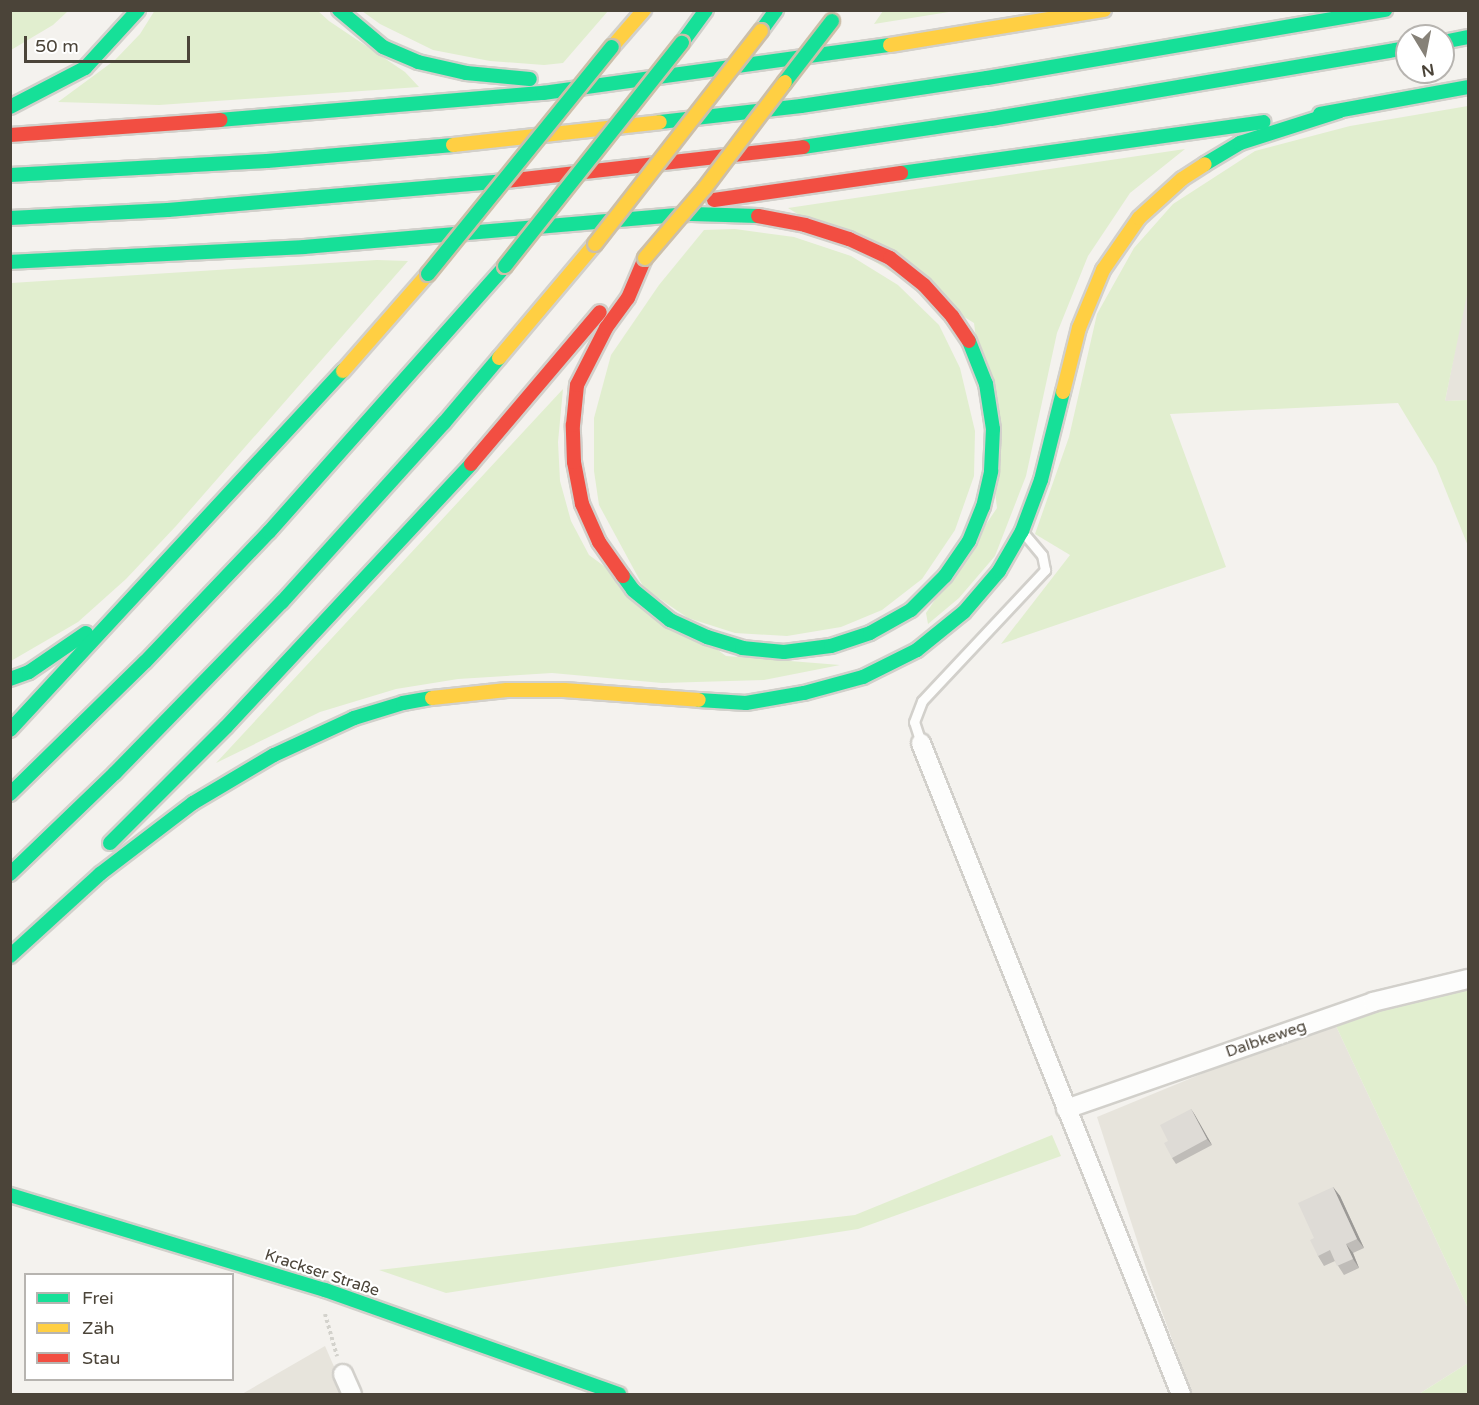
<!DOCTYPE html>
<meta charset="utf-8">
<style>
body{margin:0}
#map{position:relative;width:1479px;height:1405px;overflow:hidden;background:#f4f2ee;font-family:"Varela Round",sans-serif}
div>[style]{position:absolute}
.residential>*{inset:0;background:#e7e4dc}
.green>*{inset:0;background:#e1eecf}
.path>*{height:4px;margin-top:-2px;transform-origin:0;background:repeating-linear-gradient(90deg,#d3d2cc 0 3px,transparent 0 6px)}
.roads{filter:drop-shadow(2px 0 #d2d0cb) drop-shadow(-2px 0 #d2d0cb) drop-shadow(0 2px #d2d0cb) drop-shadow(0 -2px #d2d0cb)}
.lane>*{height:9px;margin:-4.5px;padding:0 4.5px;transform-origin:4.5px;border-radius:4.5px;background:#fdfdfc}
.street>*{height:18px;margin:-9px;padding:0 9px;transform-origin:9px;border-radius:9px;background:#fdfdfc}
.fast>*{height:14px;margin:-7px;padding:0 7px;transform-origin:7px;border-radius:7px;background:#16e098}
.slow>*{height:14px;margin:-7px;padding:0 7px;transform-origin:7px;border-radius:7px;background:#ffcf43}
.jam>*{height:14px;margin:-7px;padding:0 7px;transform-origin:7px;border-radius:7px;background:#f24e42}
.bridges{filter:drop-shadow(2px 0 #ccbfa9) drop-shadow(-2px 0 #ccbfa9) drop-shadow(0 2px #ccbfa9) drop-shadow(0 -2px #ccbfa9)}
.fast-bridge>*{height:14px;margin:-7px;padding:0 7px;transform-origin:7px;border-radius:7px;background:#16e098}
.slow-bridge>*{height:14px;margin:-7px;padding:0 7px;transform-origin:7px;border-radius:7px;background:#ffcf43}
.wall>*{inset:0;background:#bfbcb8}
.shaded-wall>*{inset:0;background:#9b9996}
.building>*{inset:0;background:#dedbd6}
span{translate:-50% -50%;white-space:nowrap;text-align:center;line-height:1.15;-webkit-text-stroke:4.5px #fff;paint-order:stroke}
.street-label{font-size:16px;color:#4b4439}
.frame{position:absolute;inset:0;border:12px solid #4b4439;pointer-events:none}
.legend{position:absolute;left:24px;top:1273px;width:210px;height:108px;box-sizing:border-box;background:#fff;border:2px solid #b7b4b0;margin:0;padding:8px 10px;list-style:none;font-size:18px;color:#4b4439}
.legend li{display:flex;align-items:center;gap:12px;height:30px}
.legend b{width:30px;border:2px solid #b7b4b0}
.north{position:absolute;left:1395px;top:24px;width:60px;height:60px;box-sizing:border-box;background:#fff;border:2px solid #b7b4b0;border-radius:50%;rotate:170deg;font-size:16px;font-weight:700;line-height:24px;text-align:center;color:#4b4439}
.north::after{content:'';display:block;margin:auto;width:21px;height:27px;background:#868178;clip-path:polygon(50% 0,100% 100%,50% 72%,0 100%)}
.scale{position:absolute;left:24px;top:36px;width:166px;height:27px;box-sizing:border-box;border:3px solid #4b4439;border-top:0;padding-left:8px;font-size:18px;line-height:21px;white-space:nowrap;color:#4b4439;-webkit-text-stroke:4px #fff;paint-order:stroke}
</style>
<div id="map">
<div class="residential">
<i style="clip-path:polygon(1467px 289px,1468px 400px,1445px 401px)"></i>
<i style="clip-path:polygon(1336px 1026px,1468px 1308px,1468px 1363px,1419px 1394px,1192px 1394px,1147px 1271px,1097px 1117px,1228px 1063px)"></i>
<i style="clip-path:polygon(325px 1346px,346px 1394px,242px 1394px)"></i>
</div>
<div class="green">
<i style="clip-path:polygon(155px 10px,318px 11px,329px 21px,405px 72px,419px 87px,159px 105px,58px 102px,115px 60px,140px 34px)"></i>
<i style="clip-path:polygon(10px 11px,11px 10px,68px 11px,53px 25px,11px 50px)"></i>
<i style="clip-path:polygon(362px 11px,608px 11px,563px 63px,544px 65px,490px 61px,433px 50px,380px 24px)"></i>
<i style="clip-path:polygon(883px 11px,883px 10px,955px 11px,874px 24px)"></i>
<i style="clip-path:polygon(1468px 106px,1468px 290px,1445px 401px,1468px 400px,1468px 546px,1436px 466px,1398px 403px,1170px 414px,1226px 567px,1001px 644px,1070px 555px,1035px 534px,1069px 437px,1097px 314px,1134px 248px,1173px 204px,1255px 151px,1350px 126px)"></i>
<i style="clip-path:polygon(1185px 149px,1130px 193px,1088px 256px,1057px 333px,1026px 476px,995px 556px,959px 598px,928px 624px,926px 613px,997px 508px,974px 323px,788px 208px)"></i>
<i style="clip-path:polygon(735px 229px,794px 237px,851px 256px,898px 285px,939px 325px,960px 368px,975px 431px,974px 476px,955px 530px,922px 579px,882px 610px,841px 627px,787px 636px,735px 633px,688px 618px,644px 588px,599px 505px,594px 471px,594px 418px,611px 355px,659px 285px,704px 230px)"></i>
<i style="clip-path:polygon(377px 260px,408px 261px,176px 526px,126px 579px,78px 622px,11px 661px,11px 283px)"></i>
<i style="clip-path:polygon(563px 389px,558px 442px,560px 481px,571px 521px,589px 555px,726px 656px,840px 665px,764px 680px,662px 683px,552px 673px,458px 679px,396px 689px,320px 712px,216px 763px)"></i>
<i style="clip-path:polygon(1468px 986px,1468px 1308px,1336px 1026px,1389px 1006px)"></i>
<i style="clip-path:polygon(1052px 1135px,1061px 1156px,858px 1229px,446px 1293px,379px 1270px,855px 1215px)"></i>
<i style="clip-path:polygon(1468px 1363px,1468px 1394px,1419px 1394px)"></i>
</div>
<div class="path">
<i style="left:325px;top:1314px;width:44px;rotate:74.1deg"></i>
</div>
<div class="roads">
<div class="lane">
<i style="left:921px;top:743px;width:22px;rotate:-108deg"></i>
<i style="left:914px;top:722px;width:22px;rotate:-69deg"></i>
<i style="left:922px;top:701px;width:180px;rotate:-46.8deg"></i>
<i style="left:1045px;top:570px;width:15px;rotate:-101deg"></i>
<i style="left:1042px;top:555px;width:25px;rotate:-130deg"></i>
</div>
<div class="street">
<i style="left:921px;top:743px;width:701px;rotate:68.23deg"></i>
<i style="left:1066px;top:1109px;width:325px;rotate:-19.2deg"></i>
<i style="left:1373px;top:1002px;width:98px;rotate:-13.6deg"></i>
<i style="left:343px;top:1374px;width:22px;rotate:66deg"></i>
</div>
<div class="fast">
<i style="left:339px;top:10px;width:57px;rotate:40.1deg"></i>
<i style="left:383px;top:47px;width:38px;rotate:23deg"></i>
<i style="left:418px;top:62px;width:49px;rotate:12.9deg"></i>
<i style="left:466px;top:73px;width:64px;rotate:5.4deg"></i>
<i style="left:761px;top:31px;width:26px;rotate:-54deg"></i>
<i style="left:1443px;top:42px;width:25px;rotate:-11deg"></i>
<i style="left:682px;top:43px;width:41px;rotate:-54deg"></i>
<i style="left:10px;top:107px;width:85px;rotate:-27.5deg"></i>
<i style="left:85px;top:68px;width:79px;rotate:-47.6deg"></i>
<i style="left:1320px;top:114px;width:150px;rotate:-10.3deg"></i>
<i style="left:220px;top:120px;width:324px;rotate:-4.8deg"></i>
<i style="left:543px;top:93px;width:350px;rotate:-7.9deg"></i>
<i style="left:660px;top:122px;width:142px;rotate:-6.5deg"></i>
<i style="left:801px;top:106px;width:188px;rotate:-8.6deg"></i>
<i style="left:987px;top:78px;width:404px;rotate:-9.7deg"></i>
<i style="left:803px;top:147px;width:190px;rotate:-8.5deg"></i>
<i style="left:991px;top:119px;width:422px;rotate:-9.7deg"></i>
<i style="left:1205px;top:164px;width:41px;rotate:-31deg"></i>
<i style="left:1240px;top:143px;width:105px;rotate:-17.7deg"></i>
<i style="left:901px;top:173px;width:366px;rotate:-8deg"></i>
<i style="left:10px;top:175px;width:257px;rotate:-3.1deg"></i>
<i style="left:267px;top:161px;width:187px;rotate:-4.9deg"></i>
<i style="left:10px;top:218px;width:158px;rotate:-2.9deg"></i>
<i style="left:168px;top:210px;width:339px;rotate:-4.9deg"></i>
<i style="left:10px;top:262px;width:294px;rotate:-2.9deg"></i>
<i style="left:304px;top:247px;width:389px;rotate:-4.9deg"></i>
<i style="left:692px;top:214px;width:66px;rotate:1.7deg"></i>
<i style="left:623px;top:576px;width:17px;rotate:54deg"></i>
<i style="left:633px;top:590px;width:48px;rotate:39deg"></i>
<i style="left:670px;top:620px;width:41px;rotate:24.7deg"></i>
<i style="left:707px;top:637px;width:37px;rotate:17deg"></i>
<i style="left:742px;top:648px;width:42px;rotate:5.4deg"></i>
<i style="left:784px;top:652px;width:47px;rotate:-7.3deg"></i>
<i style="left:831px;top:646px;width:41px;rotate:-18.4deg"></i>
<i style="left:870px;top:633px;width:47px;rotate:-29.3deg"></i>
<i style="left:911px;top:610px;width:48px;rotate:-45deg"></i>
<i style="left:945px;top:576px;width:42px;rotate:-55.6deg"></i>
<i style="left:969px;top:541px;width:37px;rotate:-68deg"></i>
<i style="left:983px;top:507px;width:37px;rotate:-77deg"></i>
<i style="left:991px;top:471px;width:42px;rotate:-87.3deg"></i>
<i style="left:993px;top:429px;width:46px;rotate:-98.8deg"></i>
<i style="left:986px;top:384px;width:46px;rotate:-111.6deg"></i>
<i style="left:10px;top:679px;width:20px;rotate:-20deg"></i>
<i style="left:29px;top:672px;width:69px;rotate:-34.4deg"></i>
<i style="left:699px;top:700px;width:47px;rotate:3.7deg"></i>
<i style="left:746px;top:703px;width:59px;rotate:-9.8deg"></i>
<i style="left:804px;top:693px;width:61px;rotate:-15.2deg"></i>
<i style="left:863px;top:677px;width:60px;rotate:-26.6deg"></i>
<i style="left:917px;top:650px;width:60px;rotate:-39deg"></i>
<i style="left:964px;top:612px;width:54px;rotate:-49.5deg"></i>
<i style="left:999px;top:571px;width:46px;rotate:-60.1deg"></i>
<i style="left:1022px;top:531px;width:54px;rotate:-69.6deg"></i>
<i style="left:1041px;top:480px;width:91px;rotate:-76deg"></i>
<i style="left:10px;top:730px;width:490px;rotate:-47.2deg"></i>
<i style="left:10px;top:794px;width:189px;rotate:-44.4deg"></i>
<i style="left:145px;top:662px;width:180px;rotate:-46.4deg"></i>
<i style="left:269px;top:532px;width:356px;rotate:-48.4deg"></i>
<i style="left:110px;top:843px;width:164px;rotate:-45deg"></i>
<i style="left:226px;top:727px;width:359px;rotate:-47deg"></i>
<i style="left:10px;top:874px;width:146px;rotate:-43.9deg"></i>
<i style="left:115px;top:773px;width:239px;rotate:-45.7deg"></i>
<i style="left:282px;top:602px;width:241px;rotate:-47.9deg"></i>
<i style="left:444px;top:423px;width:85px;rotate:-49.8deg"></i>
<i style="left:10px;top:956px;width:122px;rotate:-42.3deg"></i>
<i style="left:100px;top:874px;width:117px;rotate:-37.4deg"></i>
<i style="left:193px;top:803px;width:94px;rotate:-30.7deg"></i>
<i style="left:274px;top:755px;width:88px;rotate:-24.8deg"></i>
<i style="left:354px;top:718px;width:51px;rotate:-17deg"></i>
<i style="left:403px;top:703px;width:29px;rotate:-10deg"></i>
<i style="left:10px;top:1195px;width:329px;rotate:16.8deg"></i>
<i style="left:325px;top:1290px;width:312px;rotate:19.5deg"></i>
</div>
<div class="slow">
<i style="left:890px;top:45px;width:217px;rotate:-9.3deg"></i>
<i style="left:612px;top:47px;width:49px;rotate:-49.1deg"></i>
<i style="left:453px;top:145px;width:208px;rotate:-6.3deg"></i>
<i style="left:499px;top:358px;width:149px;rotate:-49.9deg"></i>
<i style="left:343px;top:371px;width:129px;rotate:-48.8deg"></i>
<i style="left:1063px;top:392px;width:66px;rotate:-76deg"></i>
<i style="left:1079px;top:328px;width:63px;rotate:-67.5deg"></i>
<i style="left:1103px;top:270px;width:63px;rotate:-55.3deg"></i>
<i style="left:1139px;top:218px;width:58px;rotate:-42.2deg"></i>
<i style="left:1182px;top:179px;width:27px;rotate:-33deg"></i>
<i style="left:432px;top:698px;width:75px;rotate:-6.1deg"></i>
<i style="left:507px;top:690px;width:57px"></i>
<i style="left:564px;top:690px;width:135px;rotate:4.2deg"></i>
</div>
<div class="jam">
<i style="left:10px;top:135px;width:211px;rotate:-4.1deg"></i>
<i style="left:506px;top:181px;width:299px;rotate:-6.5deg"></i>
<i style="left:714px;top:200px;width:189px;rotate:-8.2deg"></i>
<i style="left:758px;top:216px;width:48px;rotate:10.8deg"></i>
<i style="left:805px;top:225px;width:46px;rotate:17.7deg"></i>
<i style="left:849px;top:239px;width:45px;rotate:24.9deg"></i>
<i style="left:890px;top:258px;width:43px;rotate:38.5deg"></i>
<i style="left:924px;top:285px;width:42px;rotate:47.9deg"></i>
<i style="left:952px;top:316px;width:30px;rotate:56deg"></i>
<i style="left:471px;top:464px;width:199px;rotate:-49.7deg"></i>
<i style="left:623px;top:576px;width:42px;rotate:-125.2deg"></i>
<i style="left:599px;top:542px;width:42px;rotate:-114.1deg"></i>
<i style="left:582px;top:504px;width:43px;rotate:-100.8deg"></i>
<i style="left:574px;top:462px;width:37px;rotate:-92deg"></i>
<i style="left:573px;top:425px;width:40px;rotate:-84.3deg"></i>
<i style="left:577px;top:385px;width:64px;rotate:-63deg"></i>
<i style="left:606px;top:328px;width:37px;rotate:-54deg"></i>
<i style="left:628px;top:298px;width:43px;rotate:-67deg"></i>
</div>
</div>
<div class="bridges">
<div class="fast-bridge">
<i style="left:785px;top:82px;width:77px;rotate:-52.4deg"></i>
<i style="left:505px;top:266px;width:285px;rotate:-51.6deg"></i>
<i style="left:428px;top:274px;width:292px;rotate:-51deg"></i>
</div>
<div class="slow-bridge">
<i style="left:595px;top:244px;width:270px;rotate:-52.1deg"></i>
<i style="left:645px;top:258px;width:91px;rotate:-49.5deg"></i>
<i style="left:704px;top:189px;width:134px;rotate:-52.9deg"></i>
</div>
</div>
<div class="wall">
<i style="clip-path:polygon(1191px 1109px,1212px 1145px,1176px 1164px,1172px 1158px)"></i>
<i style="clip-path:polygon(1333px 1187px,1340px 1196px,1364px 1248px,1353px 1253px,1359px 1268px,1344px 1275px,1335px 1261px,1324px 1266px,1318px 1256px,1314px 1238px)"></i>
</div>
<div class="shaded-wall">
<i style="clip-path:polygon(1191px 1109px,1195px 1115px,1212px 1145px,1207px 1139px)"></i>
<i style="clip-path:polygon(1333px 1187px,1340px 1196px,1364px 1248px,1357px 1239px)"></i>
<i style="clip-path:polygon(1346px 1244px,1353px 1253px,1359px 1268px,1353px 1259px)"></i>
</div>
<div class="building">
<i style="clip-path:polygon(1191px 1109px,1207px 1139px,1172px 1158px,1164px 1143px,1168px 1141px,1160px 1125px)"></i>
<i style="clip-path:polygon(1333px 1187px,1357px 1239px,1346px 1244px,1353px 1259px,1337px 1266px,1330px 1250px,1318px 1256px,1310px 1240px,1314px 1238px,1298px 1203px)"></i>
</div>
<div class="street-label">
<span style="left:1266px;top:1039px;rotate:-19deg">Dalbkeweg</span>
<span style="left:322px;top:1273px;rotate:18deg">Krackser Straße</span>
</div>
<div class="frame"></div>
<ul class="legend">
<li><b style="height:8px;background:#16e098"></b>Frei</li>
<li><b style="height:8px;background:#ffcf43"></b>Zäh</li>
<li><b style="height:8px;background:#f24e42"></b>Stau</li>
</ul>
<div class="north">N</div>
<div class="scale">50 m</div>
</div>
